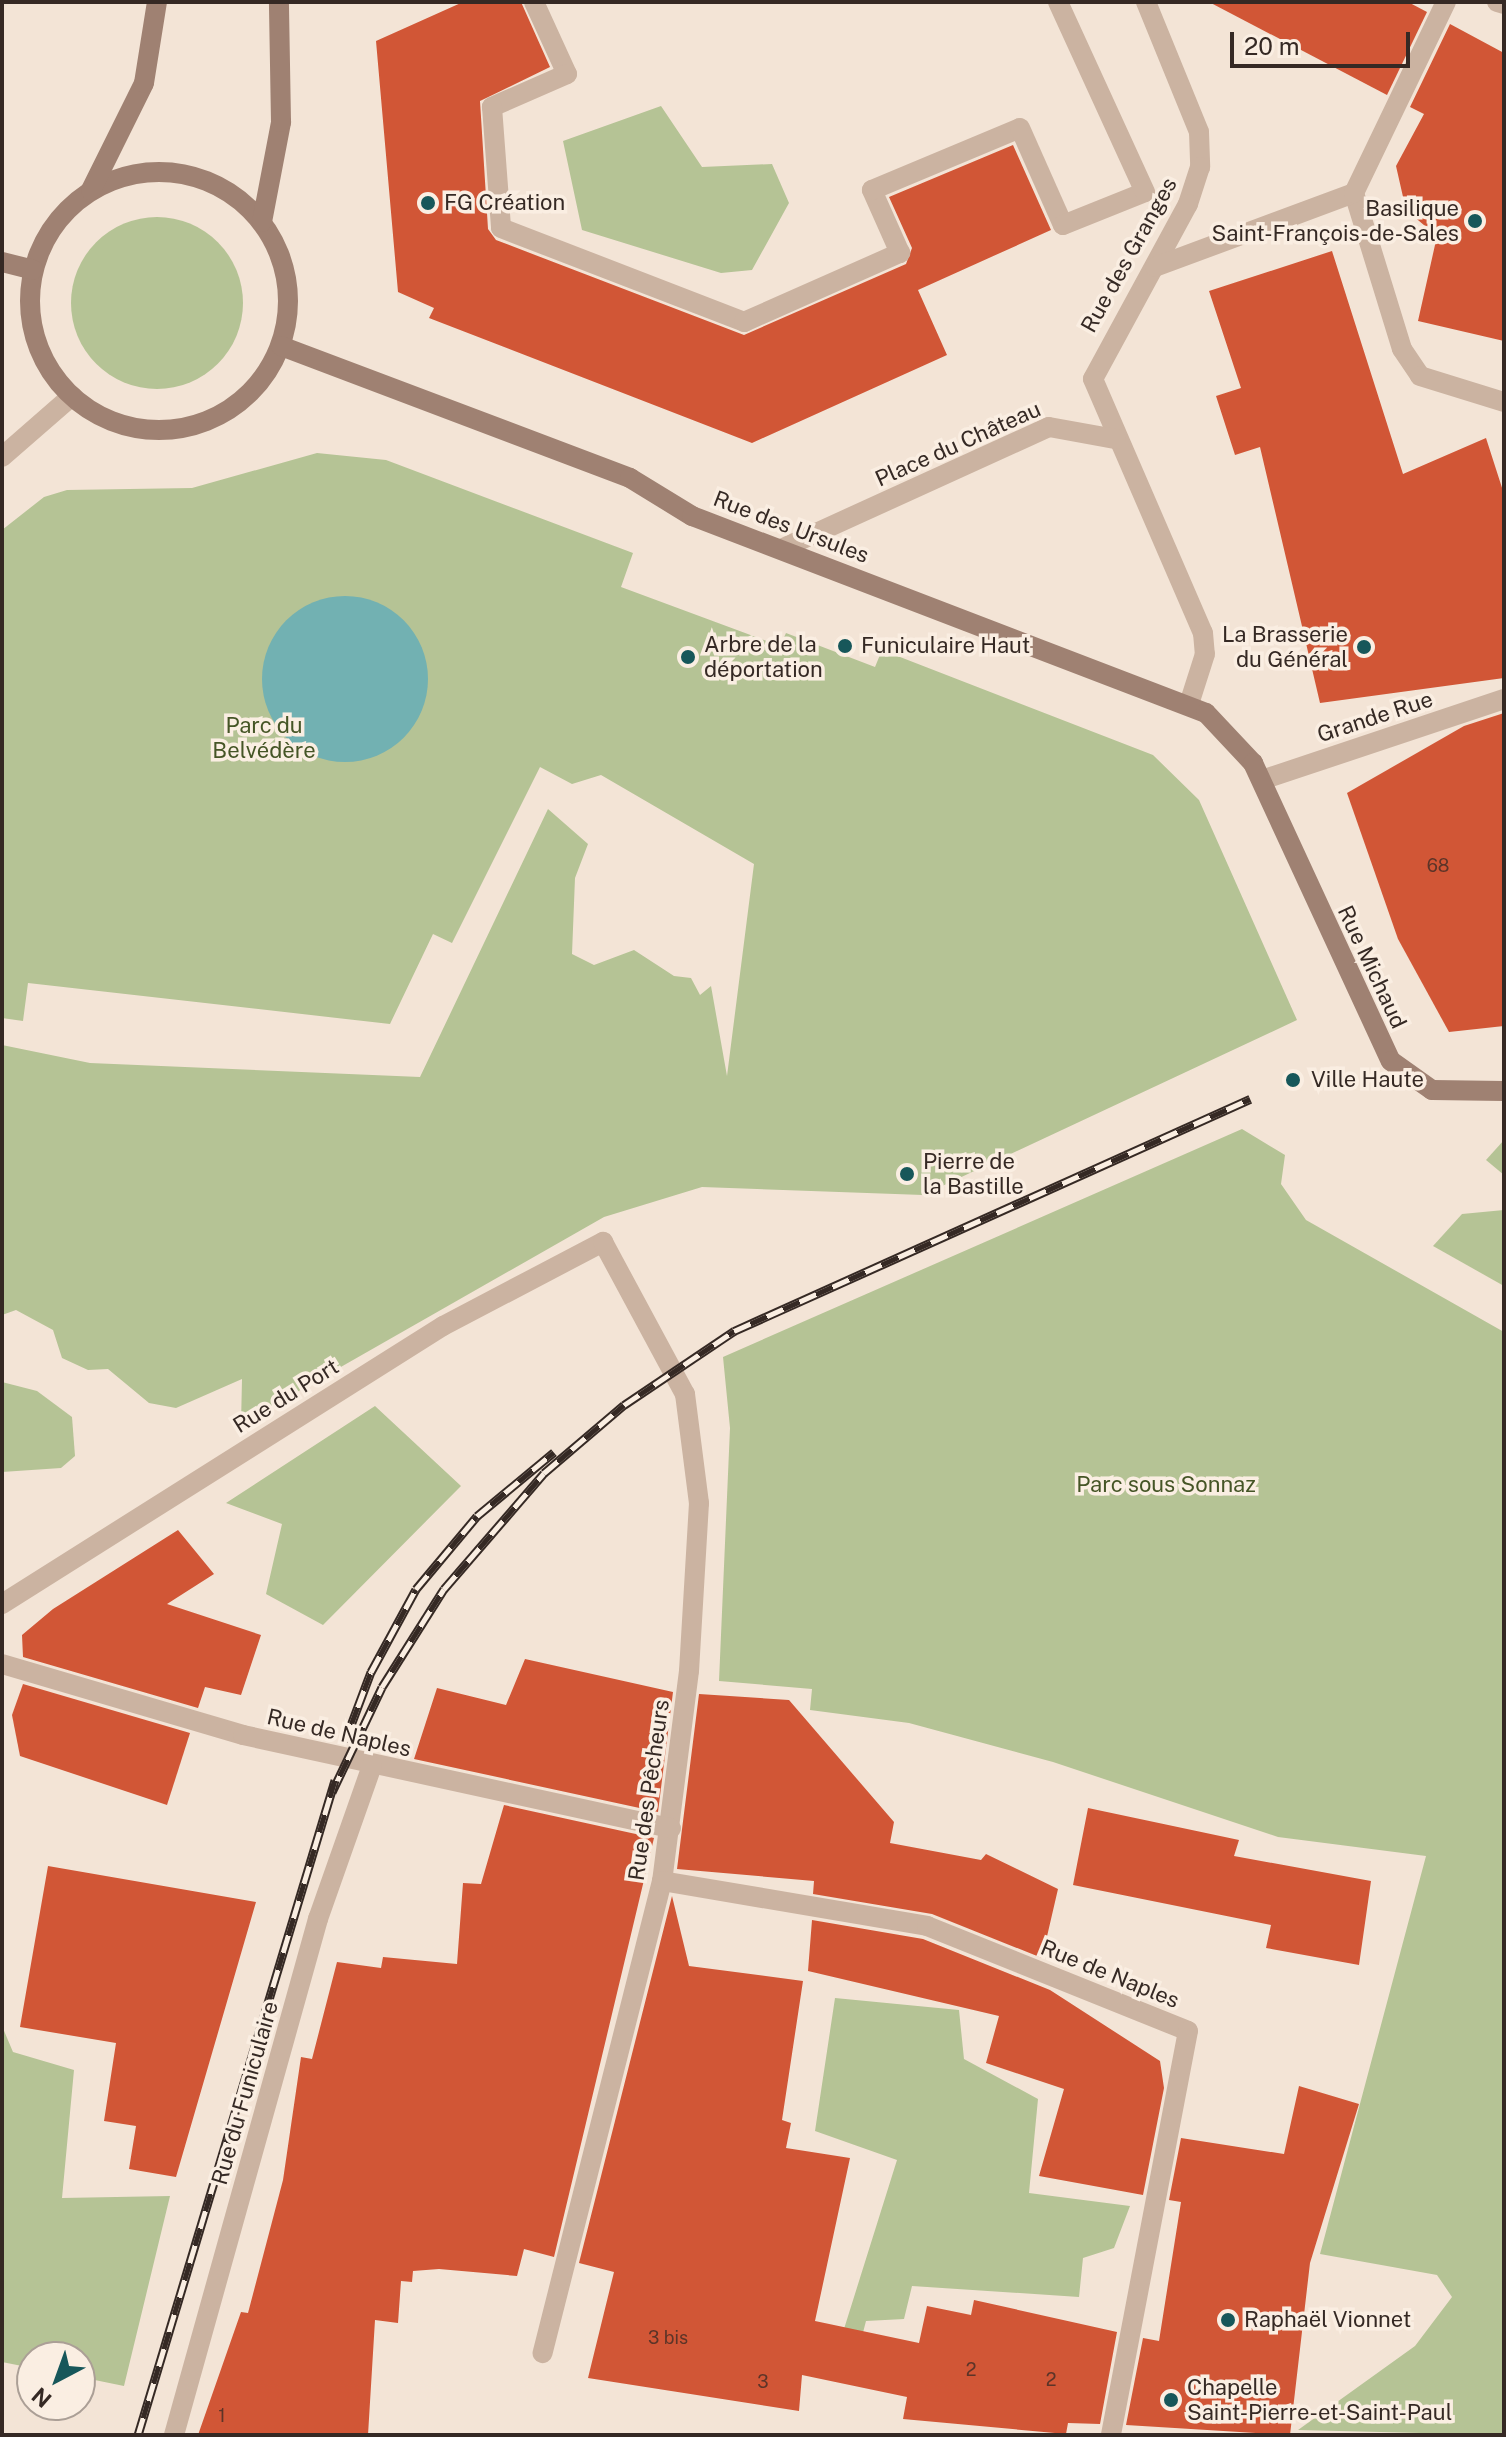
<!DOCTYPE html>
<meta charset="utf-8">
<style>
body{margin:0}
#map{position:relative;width:1506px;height:2437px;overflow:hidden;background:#f3e4d6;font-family:"Public Sans",sans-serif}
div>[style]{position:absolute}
.green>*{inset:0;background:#b5c395}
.round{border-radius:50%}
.water>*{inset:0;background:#72b1b2}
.building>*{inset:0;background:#d15636}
.street>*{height:20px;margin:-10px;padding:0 10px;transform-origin:10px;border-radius:10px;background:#cbb3a1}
.secondary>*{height:20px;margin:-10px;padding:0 10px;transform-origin:10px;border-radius:10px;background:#9f8172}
.secondary>.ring{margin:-10px;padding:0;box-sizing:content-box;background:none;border:20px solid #9f8172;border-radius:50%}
.rail>*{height:9px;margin-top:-4.5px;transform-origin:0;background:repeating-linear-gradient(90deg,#faeee2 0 18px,#352924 0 36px);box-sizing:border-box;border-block:2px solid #352924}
.dots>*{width:22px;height:22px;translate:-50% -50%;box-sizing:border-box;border:4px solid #faeee2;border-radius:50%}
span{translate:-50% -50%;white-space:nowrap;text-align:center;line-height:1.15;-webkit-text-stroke:7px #faeee2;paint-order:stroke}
.number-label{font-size:18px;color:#5c3428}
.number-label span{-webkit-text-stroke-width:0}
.poi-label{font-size:22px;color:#352924}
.left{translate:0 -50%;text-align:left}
.right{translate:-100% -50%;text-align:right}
.street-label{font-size:22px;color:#352924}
.park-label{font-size:22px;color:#455526}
.frame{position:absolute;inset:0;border:4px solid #352924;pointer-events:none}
.north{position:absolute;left:16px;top:2341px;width:80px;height:80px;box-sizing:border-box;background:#faeee2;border:2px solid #ab9f96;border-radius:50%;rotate:221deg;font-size:22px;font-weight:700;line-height:32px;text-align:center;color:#352924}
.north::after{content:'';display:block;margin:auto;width:28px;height:36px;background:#17575a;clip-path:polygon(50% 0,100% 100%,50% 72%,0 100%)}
.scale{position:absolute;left:1230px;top:32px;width:180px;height:36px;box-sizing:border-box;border:4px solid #352924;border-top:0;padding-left:10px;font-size:24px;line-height:28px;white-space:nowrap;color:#352924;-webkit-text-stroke:6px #faeee2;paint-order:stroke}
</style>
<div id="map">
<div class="green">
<i style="clip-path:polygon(661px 106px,702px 167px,772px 164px,789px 203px,752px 270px,721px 273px,582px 230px,563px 141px)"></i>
<i class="round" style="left:71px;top:217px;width:172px;height:172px"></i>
<i style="clip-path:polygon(317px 453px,386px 460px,633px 553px,621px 587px,780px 646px,786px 633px,875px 667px,882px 650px,1153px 755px,1199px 800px,1297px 1020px,923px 1195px,702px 1187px,604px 1217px,241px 1424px,242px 1379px,176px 1408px,149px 1403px,108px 1369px,88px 1370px,62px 1358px,53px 1330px,16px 1310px,2px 1315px,2px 1045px,90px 1063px,420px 1077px,548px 809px,588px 844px,575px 878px,572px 954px,594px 965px,634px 950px,674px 976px,691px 978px,700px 995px,711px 986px,727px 1076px,754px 864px,601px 775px,572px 784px,540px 767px,452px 943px,433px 934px,390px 1024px,28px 983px,23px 1021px,2px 1018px,2px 530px,44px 497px,67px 490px,192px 488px)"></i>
<i style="clip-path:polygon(1242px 1129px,1285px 1155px,1281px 1184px,1306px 1220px,1504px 1332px,1504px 2435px,1298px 2430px,1415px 2346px,1452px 2297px,1437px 2275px,1320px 2254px,1426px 1856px,1278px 1837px,1053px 1762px,909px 1723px,810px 1710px,812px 1689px,719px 1681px,730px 1428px,723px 1357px)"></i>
<i style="clip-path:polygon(1504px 1140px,1504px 1175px,1486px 1160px)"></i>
<i style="clip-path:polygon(1504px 1210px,1504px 1286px,1433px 1246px,1462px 1214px)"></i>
<i style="clip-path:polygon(2px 1382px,37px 1391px,72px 1417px,75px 1456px,61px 1468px,2px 1472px)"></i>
<i style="clip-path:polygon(375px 1406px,461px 1486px,323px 1625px,266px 1594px,282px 1524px,226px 1503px)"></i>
<i style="clip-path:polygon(835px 1998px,959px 2010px,964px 2059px,1038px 2099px,1029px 2193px,1130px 2206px,1114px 2248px,1083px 2258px,1079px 2297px,912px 2286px,904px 2319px,866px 2321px,853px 2371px,833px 2364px,897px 2160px,815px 2131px)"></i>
<i style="clip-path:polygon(2px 2026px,13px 2052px,74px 2070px,62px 2198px,170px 2196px,124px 2386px,80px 2377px,80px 2357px,32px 2357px,32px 2368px,2px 2362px)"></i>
</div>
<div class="water">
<i class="round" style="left:262px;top:596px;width:166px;height:166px"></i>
</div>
<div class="building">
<i style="clip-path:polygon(463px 2px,521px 2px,550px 67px,480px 101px,488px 229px,496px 240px,744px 335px,906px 264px,912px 248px,889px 197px,1013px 145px,1051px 230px,918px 290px,947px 355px,752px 443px,429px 318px,434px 308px,398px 292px,376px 41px)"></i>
<i style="clip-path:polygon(1209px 2px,1408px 2px,1427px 12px,1387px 95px)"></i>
<i style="clip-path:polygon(1450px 24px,1504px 53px,1504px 341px,1418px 321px,1437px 236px,1406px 210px,1396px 166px,1424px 114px,1410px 107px)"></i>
<i style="clip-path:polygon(1332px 251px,1403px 474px,1486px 438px,1504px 494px,1504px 678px,1320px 703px,1260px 447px,1235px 455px,1216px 396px,1241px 388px,1209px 291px)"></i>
<i style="clip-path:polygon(1504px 713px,1504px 1026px,1449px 1032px,1398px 939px,1347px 793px,1464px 726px)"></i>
<i style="clip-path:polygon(178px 1530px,214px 1574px,167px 1604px,261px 1635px,241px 1695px,205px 1687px,198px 1708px,23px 1657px,22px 1635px,53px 1609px)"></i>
<i style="clip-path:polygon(525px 1659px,673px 1692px,658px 1812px,414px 1759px,437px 1688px,506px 1705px)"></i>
<i style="clip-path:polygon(23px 1684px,190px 1733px,167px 1805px,20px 1756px,12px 1715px)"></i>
<i style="clip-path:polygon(699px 1694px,789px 1700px,894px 1822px,890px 1843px,981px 1860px,986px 1854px,1058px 1889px,1042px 1958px,932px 1914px,813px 1894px,814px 1881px,677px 1869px)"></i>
<i style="clip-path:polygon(504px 1805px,654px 1838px,554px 2257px,524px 2249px,517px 2276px,439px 2269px,413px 2271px,412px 2282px,401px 2281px,398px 2323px,375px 2320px,368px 2435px,198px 2435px,241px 2312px,248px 2313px,283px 2180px,301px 2057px,312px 2059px,337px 1962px,381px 1968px,383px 1957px,457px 1964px,463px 1883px,481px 1884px)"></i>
<i style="clip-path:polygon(1088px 1808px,1239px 1840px,1234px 1856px,1371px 1881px,1359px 1965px,1266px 1948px,1271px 1925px,1073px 1885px)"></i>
<i style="clip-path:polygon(48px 1866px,256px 1902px,176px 2177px,129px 2169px,136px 2126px,104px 2121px,116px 2043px,20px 2027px)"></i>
<i style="clip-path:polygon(672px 1896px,689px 1966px,803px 1981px,782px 2120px,791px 2123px,786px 2148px,850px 2158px,815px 2321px,919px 2343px,927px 2306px,971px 2315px,974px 2300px,1117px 2332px,1100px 2424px,1068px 2423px,1066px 2434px,903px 2419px,907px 2397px,802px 2375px,799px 2411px,588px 2378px,614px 2272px,579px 2263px)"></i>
<i style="clip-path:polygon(812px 1920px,923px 1939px,1050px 1990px,1160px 2061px,1164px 2088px,1143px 2195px,1039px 2176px,1064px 2089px,986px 2063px,999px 2016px,808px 1971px)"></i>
<i style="clip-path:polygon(1299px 2086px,1359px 2104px,1310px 2263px,1290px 2435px,1126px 2425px,1143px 2338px,1159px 2341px,1181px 2202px,1169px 2200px,1181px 2138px,1284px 2154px)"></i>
</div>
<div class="street">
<i style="left:534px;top:2px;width:79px;rotate:65.4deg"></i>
<i style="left:567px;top:74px;width:82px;rotate:156.3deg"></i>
<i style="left:492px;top:107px;width:121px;rotate:85.7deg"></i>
<i style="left:501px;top:228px;width:261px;rotate:21.1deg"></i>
<i style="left:744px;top:322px;width:171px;rotate:-23.9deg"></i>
<i style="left:900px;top:253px;width:69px;rotate:-114deg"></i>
<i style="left:872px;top:190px;width:160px;rotate:-22.7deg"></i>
<i style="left:1020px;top:128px;width:106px;rotate:66.1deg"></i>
<i style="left:1063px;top:225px;width:88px;rotate:-21.9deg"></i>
<i style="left:1145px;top:192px;width:209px;rotate:-114.6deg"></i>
<i style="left:1146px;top:2px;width:140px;rotate:67.8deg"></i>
<i style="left:1199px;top:132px;width:35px;rotate:88deg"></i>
<i style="left:1200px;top:167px;width:39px;rotate:108deg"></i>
<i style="left:1188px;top:204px;width:199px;rotate:118.5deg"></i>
<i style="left:1093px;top:379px;width:277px;rotate:66.6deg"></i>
<i style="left:1203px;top:633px;width:21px;rotate:85deg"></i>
<i style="left:1205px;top:654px;width:52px;rotate:107.7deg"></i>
<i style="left:1497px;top:2px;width:7px;rotate:16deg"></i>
<i style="left:1354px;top:193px;width:163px;rotate:72.9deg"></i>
<i style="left:1402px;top:349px;width:32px;rotate:56deg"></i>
<i style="left:1420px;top:376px;width:88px;rotate:17.2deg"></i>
<i style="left:1155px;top:267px;width:212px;rotate:-20.4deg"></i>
<i style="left:1354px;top:193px;width:212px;rotate:-64.3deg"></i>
<i style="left:2px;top:457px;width:93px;rotate:-41.1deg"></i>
<i style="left:781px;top:549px;width:294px;rotate:-24.5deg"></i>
<i style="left:1049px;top:427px;width:68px;rotate:10.2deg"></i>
<i style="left:1262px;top:780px;width:255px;rotate:-18.5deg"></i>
<i style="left:2px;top:1604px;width:521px;rotate:-32.23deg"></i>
<i style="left:443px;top:1326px;width:181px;rotate:-27.7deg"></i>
<i style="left:603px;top:1242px;width:173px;rotate:61.7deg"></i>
<i style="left:685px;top:1394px;width:110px;rotate:82.7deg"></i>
<i style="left:699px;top:1503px;width:168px;rotate:93.4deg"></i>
<i style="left:689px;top:1671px;width:212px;rotate:97.3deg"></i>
<i style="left:662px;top:1881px;width:487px;rotate:104.2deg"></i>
<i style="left:2px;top:1664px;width:251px;rotate:16.4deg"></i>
<i style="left:243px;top:1735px;width:438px;rotate:12.3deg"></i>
<i style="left:662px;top:1881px;width:269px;rotate:9.6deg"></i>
<i style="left:927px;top:1926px;width:281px;rotate:21.9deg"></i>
<i style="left:1188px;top:2031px;width:411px;rotate:100.8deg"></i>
<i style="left:174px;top:2435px;width:536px;rotate:-74.41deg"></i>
<i style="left:318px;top:1919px;width:162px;rotate:-70.6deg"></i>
</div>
<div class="secondary">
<i class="ring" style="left:30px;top:172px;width:238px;height:238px"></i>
<i style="left:91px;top:190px;width:119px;rotate:-63.6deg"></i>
<i style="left:144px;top:83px;width:82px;rotate:-80.9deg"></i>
<i style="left:262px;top:222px;width:102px;rotate:-79.2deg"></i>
<i style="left:281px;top:122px;width:120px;rotate:-91deg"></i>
<i style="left:2px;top:262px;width:32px;rotate:14deg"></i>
<i style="left:281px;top:346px;width:373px;rotate:20.7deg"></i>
<i style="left:630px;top:478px;width:73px;rotate:31.5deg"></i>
<i style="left:692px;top:516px;width:550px;rotate:20.97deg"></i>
<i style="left:1206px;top:713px;width:69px;rotate:46.8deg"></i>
<i style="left:1253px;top:763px;width:328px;rotate:65.2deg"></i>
<i style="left:1391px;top:1061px;width:50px;rotate:35.3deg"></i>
<i style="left:1432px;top:1090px;width:72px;rotate:0.8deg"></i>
</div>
<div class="rail">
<i style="left:345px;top:1741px;width:74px;rotate:-69.4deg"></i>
<i style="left:371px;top:1672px;width:94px;rotate:-61.5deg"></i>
<i style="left:416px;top:1589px;width:95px;rotate:-50.1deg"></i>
<i style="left:477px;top:1516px;width:100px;rotate:-39.7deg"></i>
<i style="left:332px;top:1792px;width:116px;rotate:-64.5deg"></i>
<i style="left:382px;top:1687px;width:116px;rotate:-57.7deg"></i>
<i style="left:444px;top:1589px;width:153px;rotate:-49.2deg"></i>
<i style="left:544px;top:1473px;width:105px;rotate:-40.4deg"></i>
<i style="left:624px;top:1405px;width:133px;rotate:-33.9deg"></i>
<i style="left:734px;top:1331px;width:566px;rotate:-24.21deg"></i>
<i style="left:138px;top:2435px;width:684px;rotate:-73.26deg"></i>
</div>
<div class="dots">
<i style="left:428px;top:203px;background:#17575a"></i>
<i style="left:1475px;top:221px;background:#17575a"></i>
<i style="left:845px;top:646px;background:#17575a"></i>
<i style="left:1364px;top:647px;background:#17575a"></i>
<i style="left:688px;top:657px;background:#17575a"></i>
<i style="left:1293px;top:1080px;background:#17575a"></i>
<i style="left:907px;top:1174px;background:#17575a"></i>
<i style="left:1228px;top:2320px;background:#17575a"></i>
<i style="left:1171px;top:2400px;background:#17575a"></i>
</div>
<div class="number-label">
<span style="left:1438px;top:866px">68</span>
<span style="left:668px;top:2338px">3 bis</span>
<span style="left:971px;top:2370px">2</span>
<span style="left:1051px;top:2380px">2</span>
<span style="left:763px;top:2382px">3</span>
<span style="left:222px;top:2416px">1</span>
</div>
<div class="poi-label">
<span class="left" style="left:444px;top:203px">FG Création</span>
<span class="right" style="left:1459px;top:221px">Basilique<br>Saint-François-de-Sales</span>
<span class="right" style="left:1348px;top:647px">La Brasserie<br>du Général</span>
<span class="left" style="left:704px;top:657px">Arbre de la<br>déportation</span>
<span class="left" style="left:861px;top:646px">Funiculaire Haut</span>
<span class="left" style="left:1311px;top:1080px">Ville Haute</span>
<span class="left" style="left:923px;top:1174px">Pierre de<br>la Bastille</span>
<span class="left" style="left:1244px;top:2320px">Raphaël Vionnet</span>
<span class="left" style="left:1187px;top:2400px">Chapelle<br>Saint-Pierre-et-Saint-Paul</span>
</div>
<div class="street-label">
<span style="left:1129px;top:255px;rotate:-61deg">Rue des Granges</span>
<span style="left:958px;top:444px;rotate:-24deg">Place du Château</span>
<span style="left:791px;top:527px;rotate:21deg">Rue des Ursules</span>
<span style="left:1375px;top:717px;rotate:-18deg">Grande Rue</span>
<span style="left:1372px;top:967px;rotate:65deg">Rue Michaud</span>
<span style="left:286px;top:1396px;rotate:-32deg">Rue du Port</span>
<span style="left:339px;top:1733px;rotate:13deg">Rue de Naples</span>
<span style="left:649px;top:1790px;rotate:-82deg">Rue des Pêcheurs</span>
<span style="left:1110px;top:1974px;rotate:22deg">Rue de Naples</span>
<span style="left:245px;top:2093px;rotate:-74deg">Rue du Funiculaire</span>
</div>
<div class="park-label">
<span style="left:264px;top:738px">Parc du<br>Belvédère</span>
<span style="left:1166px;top:1485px">Parc sous Sonnaz</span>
</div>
<div class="frame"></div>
<div class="north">N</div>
<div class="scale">20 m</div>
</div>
